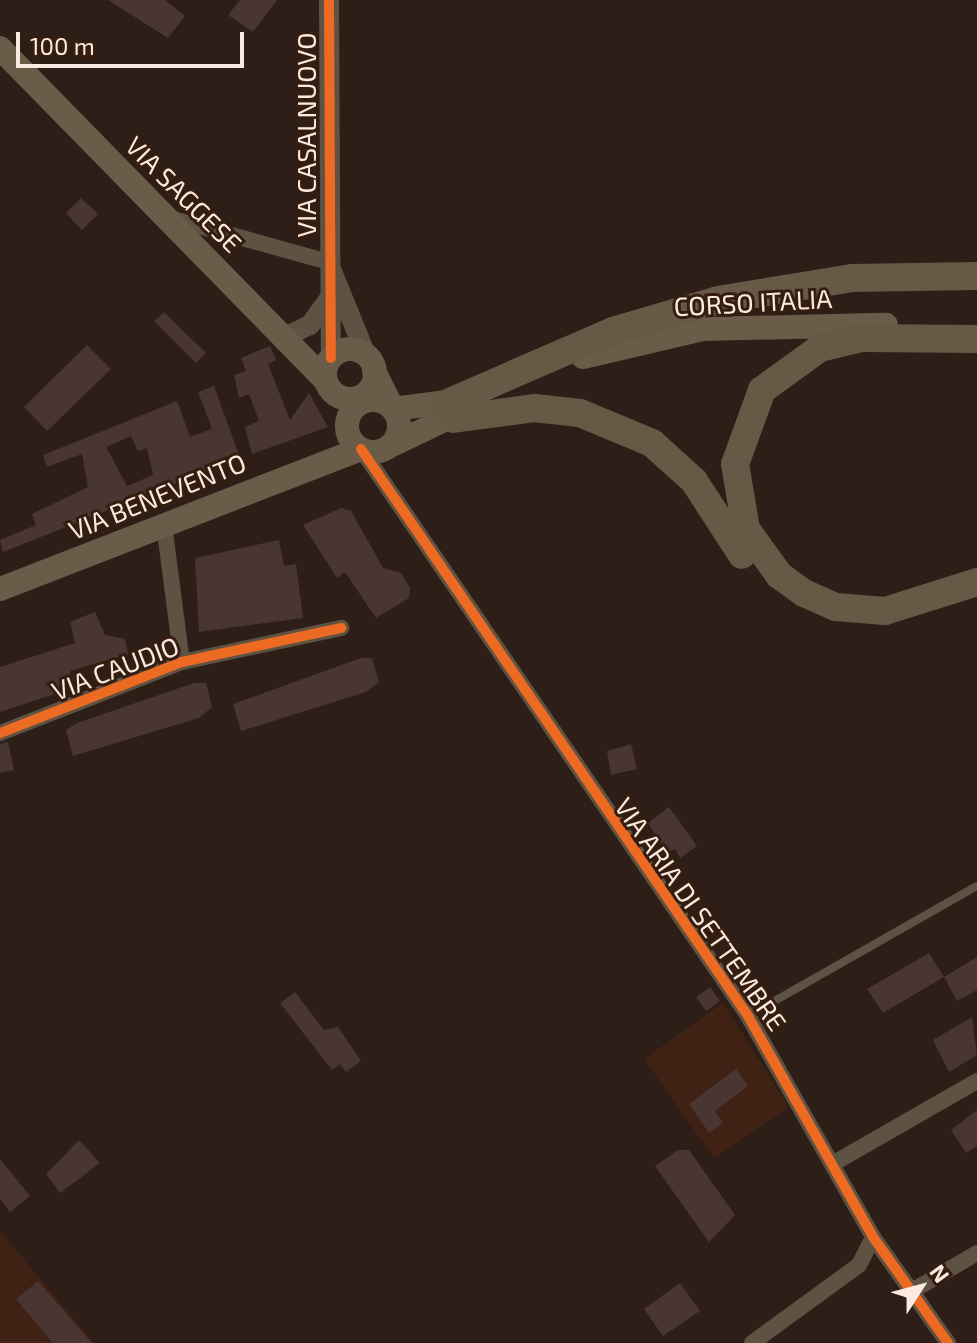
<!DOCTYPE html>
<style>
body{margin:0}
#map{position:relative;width:977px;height:1343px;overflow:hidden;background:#2d1f17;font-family:"Exo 2",sans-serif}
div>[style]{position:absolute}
.built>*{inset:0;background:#3f2213}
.building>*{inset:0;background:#493531}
.service>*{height:8px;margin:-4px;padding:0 4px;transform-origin:4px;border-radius:4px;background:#5e5243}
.minor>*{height:16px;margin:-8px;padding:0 8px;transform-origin:8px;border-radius:8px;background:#5e5243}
.tertiary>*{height:20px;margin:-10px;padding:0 10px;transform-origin:10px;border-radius:10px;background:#5e5243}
.secondary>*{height:24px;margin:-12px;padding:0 12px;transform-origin:12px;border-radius:12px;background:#6a5c49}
.secondary>.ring{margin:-12px;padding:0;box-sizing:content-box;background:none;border:24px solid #6a5c49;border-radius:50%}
.trunk>*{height:28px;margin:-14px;padding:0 14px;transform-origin:14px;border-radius:14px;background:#685846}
.cycleway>*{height:10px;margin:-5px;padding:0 5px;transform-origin:5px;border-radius:5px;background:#ed6a23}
span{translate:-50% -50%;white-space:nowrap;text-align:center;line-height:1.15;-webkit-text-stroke:6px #351d0f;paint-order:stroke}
.street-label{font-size:26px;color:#fbeae1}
.north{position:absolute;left:881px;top:1247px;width:80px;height:80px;-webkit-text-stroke:6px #351d0f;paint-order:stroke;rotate:54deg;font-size:22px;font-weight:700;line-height:32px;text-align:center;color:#fbeae1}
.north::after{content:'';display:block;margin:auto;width:28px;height:36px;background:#fbeae1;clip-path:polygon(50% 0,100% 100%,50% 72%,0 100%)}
.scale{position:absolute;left:16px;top:32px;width:228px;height:36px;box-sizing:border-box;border:4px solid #fbeae1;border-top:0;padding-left:10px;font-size:24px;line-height:28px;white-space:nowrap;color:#fbeae1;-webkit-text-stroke:6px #351d0f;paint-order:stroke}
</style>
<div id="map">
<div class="built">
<i style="clip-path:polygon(723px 1003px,789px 1107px,714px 1158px,644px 1059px)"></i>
<i style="clip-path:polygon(0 1231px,94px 1343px,0 1343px)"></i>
</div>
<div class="building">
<i style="clip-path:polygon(108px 0,165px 0,185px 16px,168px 38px)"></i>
<i style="clip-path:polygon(240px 0,277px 0,253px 32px,228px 15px)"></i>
<i style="clip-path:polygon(81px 198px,98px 214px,82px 230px,66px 213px)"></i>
<i style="clip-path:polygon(164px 312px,206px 353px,196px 363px,154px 321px)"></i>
<i style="clip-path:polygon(87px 345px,111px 369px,47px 431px,24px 407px)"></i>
<i style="clip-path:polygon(270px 346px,276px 360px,268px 364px,290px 420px,309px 393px,328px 427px,252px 454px,245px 427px,259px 421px,249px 394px,239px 398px,234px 375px,246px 371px,241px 358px)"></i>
<i style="clip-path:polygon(evenodd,214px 386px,240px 458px,3px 552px,0 540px,36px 525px,32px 514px,88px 487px,82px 454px,47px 467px,43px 455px,177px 401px,190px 437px,212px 429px,198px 392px,214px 386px,131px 436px,138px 451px,147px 448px,153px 475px,127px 486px,106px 447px,131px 436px)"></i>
<i style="clip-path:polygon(341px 508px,351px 511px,383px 568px,401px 573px,410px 588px,409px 598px,376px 618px,345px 572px,337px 578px,303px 525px)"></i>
<i style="clip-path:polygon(279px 540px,284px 566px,296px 564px,303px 618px,199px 632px,195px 558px)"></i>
<i style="clip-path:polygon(95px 612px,105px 635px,125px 639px,128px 654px,70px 671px,76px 687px,0 712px,0 667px,75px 643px,70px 622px)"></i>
<i style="clip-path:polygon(361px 658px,372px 658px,379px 682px,366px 692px,241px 731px,233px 704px)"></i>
<i style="clip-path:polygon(194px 683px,206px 683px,212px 707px,199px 718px,73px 756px,66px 730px,77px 723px)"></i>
<i style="clip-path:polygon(8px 742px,14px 770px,0 773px,0 744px)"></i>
<i style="clip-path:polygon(631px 744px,637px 769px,611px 775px,607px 751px)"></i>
<i style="clip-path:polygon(669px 807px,697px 846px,680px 858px,675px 849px,667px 853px,648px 823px)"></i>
<i style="clip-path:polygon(929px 953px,944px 977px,883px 1013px,867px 989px)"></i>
<i style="clip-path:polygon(977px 957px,977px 990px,957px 1001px,944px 977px)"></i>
<i style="clip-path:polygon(710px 987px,720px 1001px,706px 1011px,696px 997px)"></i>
<i style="clip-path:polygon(295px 992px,324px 1030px,338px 1027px,361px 1061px,346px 1072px,340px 1064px,332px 1070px,280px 1003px)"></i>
<i style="clip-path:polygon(972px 1017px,977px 1055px,949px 1072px,933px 1040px)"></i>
<i style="clip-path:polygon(736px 1069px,748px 1086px,715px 1111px,723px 1123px,709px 1133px,689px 1104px)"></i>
<i style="clip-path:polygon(977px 1110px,977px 1146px,966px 1153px,951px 1130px)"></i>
<i style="clip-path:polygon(79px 1140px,100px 1163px,60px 1193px,46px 1174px)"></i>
<i style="clip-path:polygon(678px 1150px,689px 1150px,735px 1215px,709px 1242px,655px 1166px)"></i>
<i style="clip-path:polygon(0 1159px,30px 1196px,10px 1212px,0 1199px)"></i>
<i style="clip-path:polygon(38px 1281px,92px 1343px,53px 1343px,16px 1299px)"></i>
<i style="clip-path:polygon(680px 1283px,700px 1311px,663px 1336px,644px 1309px)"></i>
</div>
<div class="service">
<i style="left:748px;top:1016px;width:263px;rotate:-29.6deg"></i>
</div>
<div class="minor">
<i style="left:170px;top:218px;width:165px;rotate:15.5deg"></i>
<i style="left:361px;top:449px;width:686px;rotate:55.68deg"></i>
<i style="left:748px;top:1016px;width:254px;rotate:60.5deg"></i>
<i style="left:873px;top:1237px;width:130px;rotate:54.7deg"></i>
<i style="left:164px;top:524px;width:139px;rotate:82.6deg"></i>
<i style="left:0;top:733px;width:195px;rotate:-21.3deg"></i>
<i style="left:182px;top:662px;width:163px;rotate:-12.1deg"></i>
<i style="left:834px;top:1163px;width:165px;rotate:-29.8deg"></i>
<i style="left:912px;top:1291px;width:75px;rotate:-30.3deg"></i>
<i style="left:752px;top:1343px;width:132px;rotate:-36.1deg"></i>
<i style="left:859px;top:1265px;width:31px;rotate:-63deg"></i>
</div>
<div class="tertiary">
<i style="left:329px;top:0;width:358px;rotate:89.7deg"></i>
<i style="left:331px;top:269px;width:95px;rotate:67.8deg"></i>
<i style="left:285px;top:337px;width:28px;rotate:-26deg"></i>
<i style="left:310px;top:325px;width:31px;rotate:-54deg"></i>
</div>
<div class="secondary">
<i style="left:0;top:48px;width:465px;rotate:45.6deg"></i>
<i class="ring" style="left:325px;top:349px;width:26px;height:26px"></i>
<i style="left:583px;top:357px;width:123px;rotate:-13.1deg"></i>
<i style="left:703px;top:329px;width:183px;rotate:-1.3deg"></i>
<i style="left:374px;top:371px;width:42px;rotate:63.4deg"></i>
<i style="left:393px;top:409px;width:70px;rotate:-7.4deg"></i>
<i class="ring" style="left:347px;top:400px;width:28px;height:28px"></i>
<i style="left:390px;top:446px;width:85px;rotate:-25.7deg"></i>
<i style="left:0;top:589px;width:387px;rotate:-21.2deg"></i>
</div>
<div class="trunk">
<i style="left:977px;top:339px;width:115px;rotate:-179.5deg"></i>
<i style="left:862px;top:338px;width:43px;rotate:166.6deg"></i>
<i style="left:820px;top:348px;width:72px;rotate:144.1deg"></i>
<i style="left:762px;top:390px;width:79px;rotate:110deg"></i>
<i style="left:735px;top:464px;width:66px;rotate:80.4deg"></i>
<i style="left:746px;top:529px;width:57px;rotate:54.3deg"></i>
<i style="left:779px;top:575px;width:31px;rotate:36deg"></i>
<i style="left:804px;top:593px;width:35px;rotate:24deg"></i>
<i style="left:836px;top:607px;width:49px;rotate:4.7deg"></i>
<i style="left:885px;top:611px;width:96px;rotate:-17.5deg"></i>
<i style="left:445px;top:404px;width:183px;rotate:-23.5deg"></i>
<i style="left:613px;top:331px;width:109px;rotate:-16.4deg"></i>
<i style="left:718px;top:300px;width:136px;rotate:-9.3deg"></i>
<i style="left:852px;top:278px;width:125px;rotate:-0.9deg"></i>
<i style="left:453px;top:419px;width:82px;rotate:-7.7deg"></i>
<i style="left:534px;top:408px;width:46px;rotate:6.2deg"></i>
<i style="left:580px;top:413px;width:78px;rotate:22.6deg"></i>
<i style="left:652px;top:443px;width:57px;rotate:42.1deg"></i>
<i style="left:694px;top:481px;width:88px;rotate:57deg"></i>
</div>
<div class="cycleway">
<i style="left:329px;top:0;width:358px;rotate:89.7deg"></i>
<i style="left:361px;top:449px;width:686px;rotate:55.68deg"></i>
<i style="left:748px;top:1016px;width:254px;rotate:60.5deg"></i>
<i style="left:873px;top:1237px;width:130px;rotate:54.7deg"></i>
<i style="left:0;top:733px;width:195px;rotate:-21.3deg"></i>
<i style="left:182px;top:662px;width:163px;rotate:-12.1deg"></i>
</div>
<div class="street-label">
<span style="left:306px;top:135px;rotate:-90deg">VIA CASALNUOVO</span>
<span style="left:184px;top:194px;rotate:45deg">VIA SAGGESE</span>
<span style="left:753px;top:302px;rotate:-3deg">CORSO ITALIA</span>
<span style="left:157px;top:496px;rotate:-22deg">VIA BENEVENTO</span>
<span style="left:115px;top:668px;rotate:-21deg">VIA CAUDIO</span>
<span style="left:701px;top:914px;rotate:55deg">VIA ARIA DI SETTEMBRE</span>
</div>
<div class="north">N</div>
<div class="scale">100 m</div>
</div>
